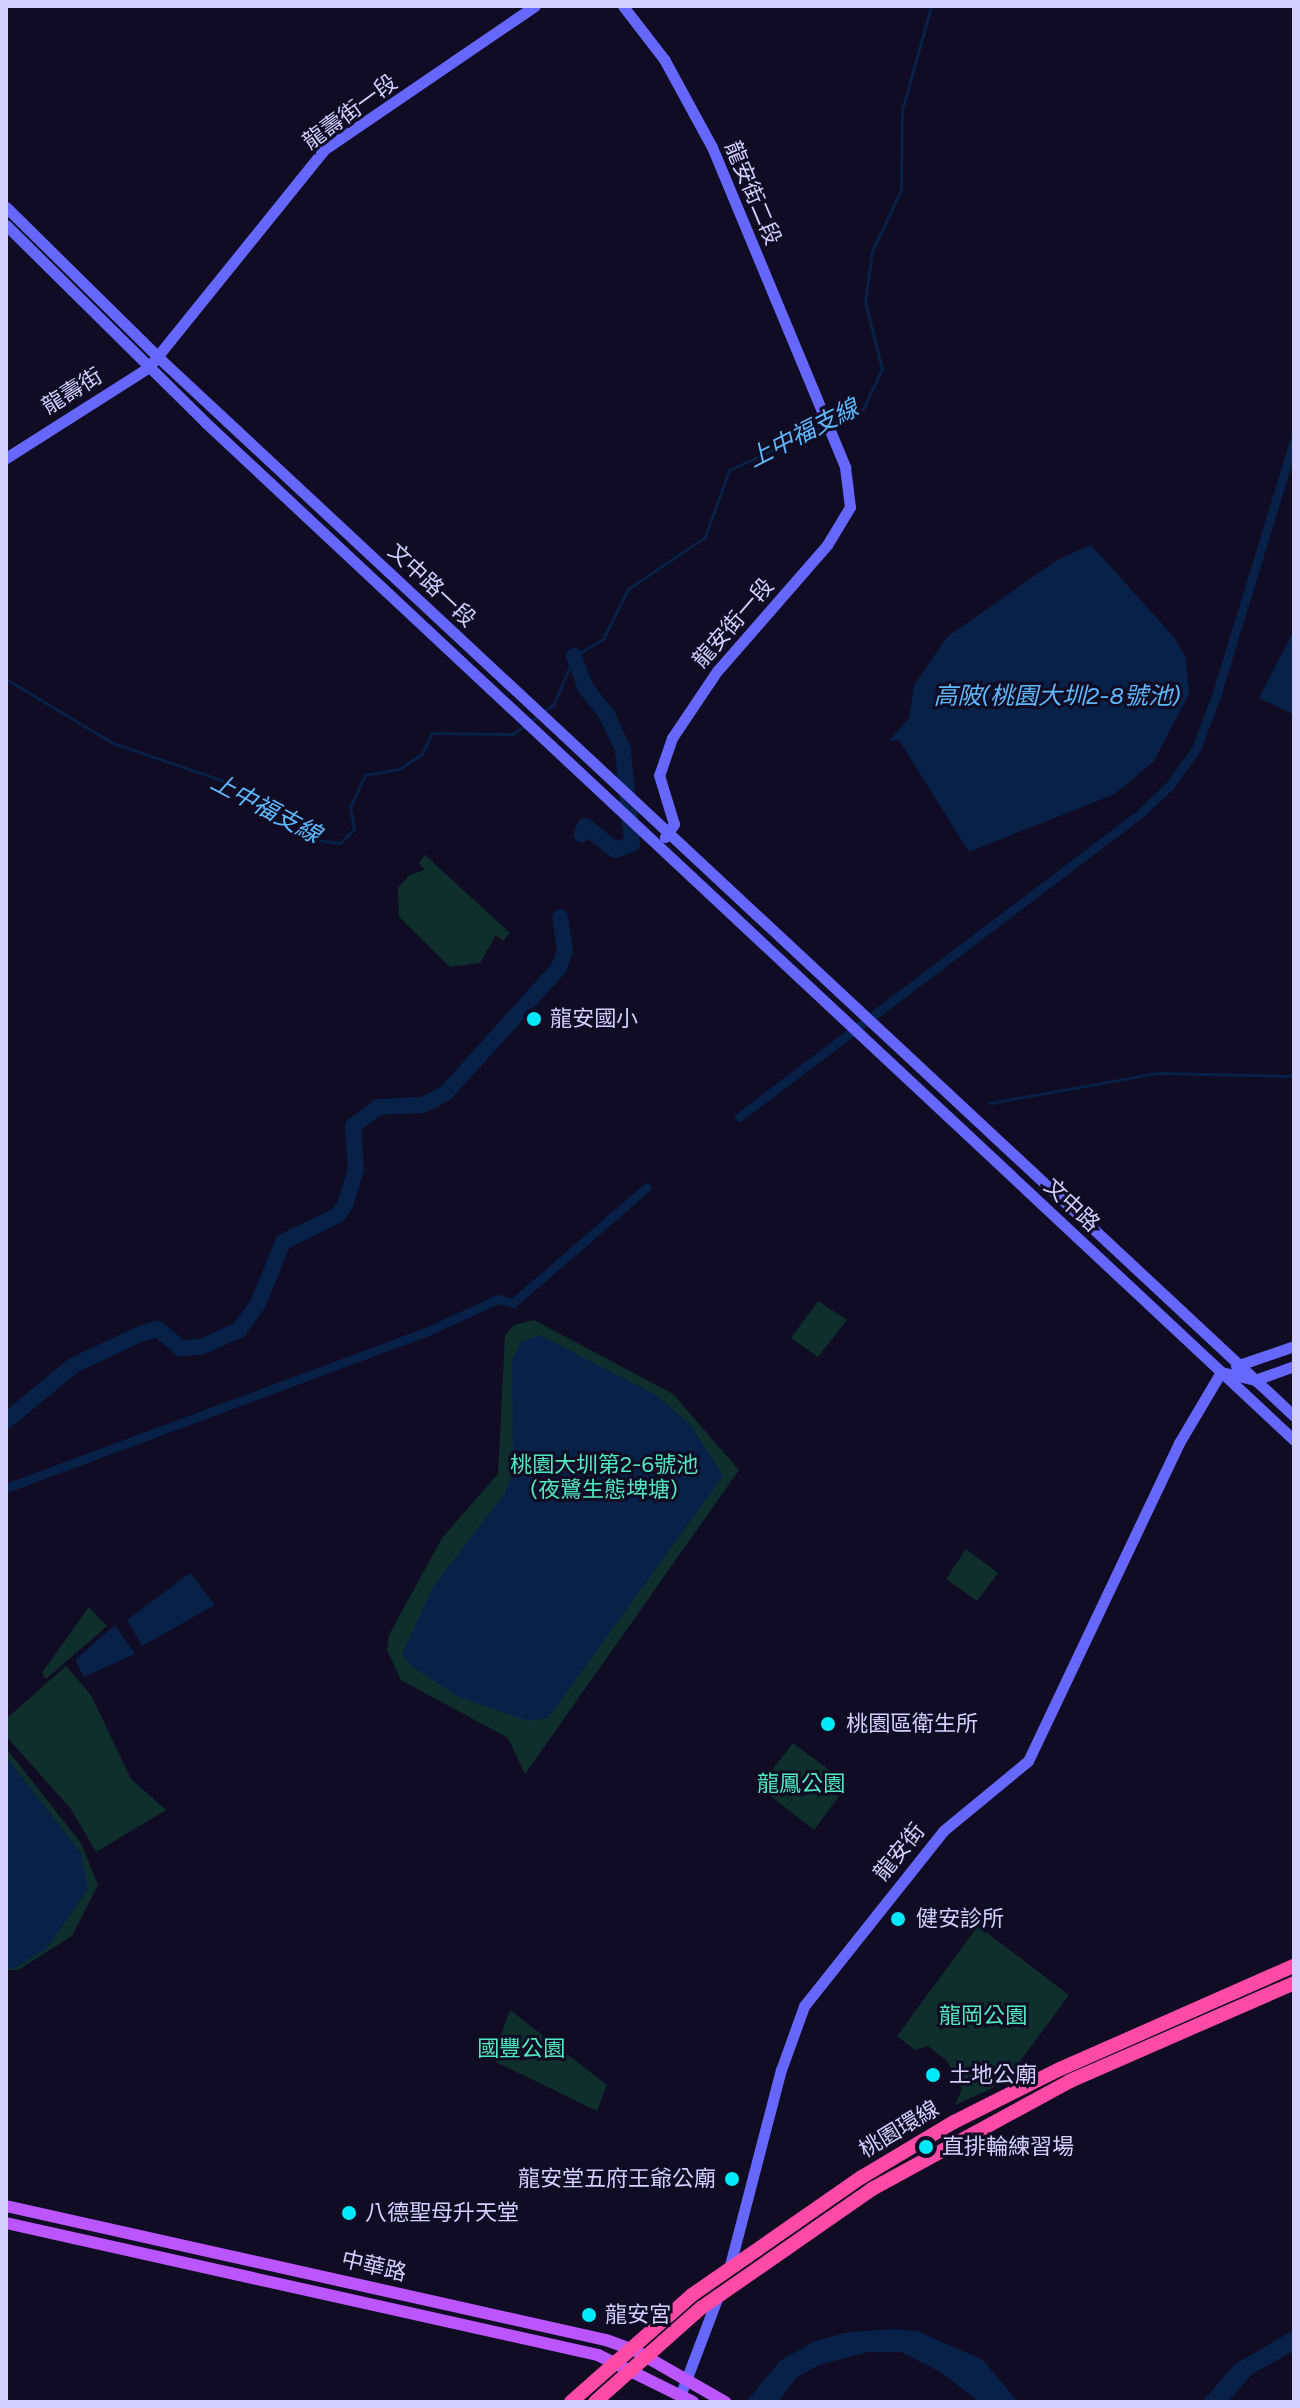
<!DOCTYPE html>
<meta charset="utf-8">
<style>
body{margin:0}
#map{position:relative;width:1300px;height:2408px;overflow:hidden;background:#100c24;font-family:Figtree,"Noto Sans TC",sans-serif}
div>[style]{position:absolute}
.green>*{inset:0;background:#0f2f2d}
.water>*{inset:0;background:#072148}
.stream>*{height:3px;margin:-1.5px;padding:0 1.5px;transform-origin:1.5px;border-radius:1.5px;background:#072148}
.canal>*{height:9px;margin:-4.5px;padding:0 4.5px;transform-origin:4.5px;border-radius:4.5px;background:#072148}
.river>*{height:16px;margin:-8px;padding:0 8px;transform-origin:8px;border-radius:8px;background:#072148}
.secondary>*{height:11px;margin:-5.5px;padding:0 5.5px;transform-origin:5.5px;border-radius:5.5px;background:#6667ff}
.primary>*{height:12px;margin:-6px;padding:0 6px;transform-origin:6px;border-radius:6px;background:#bb56ff}
.highway-bridge>*{height:14px;margin:-7px;padding:0 7px;transform-origin:7px;border-radius:7px;background:#ff4aa6}
.dots>*{width:22px;height:22px;translate:-50% -50%;box-sizing:border-box;border:4px solid #100c24;border-radius:50%}
span{translate:-50% -50%;white-space:nowrap;text-align:center;line-height:1.15;-webkit-text-stroke:6px #100c24;paint-order:stroke}
.street-label{font-size:22px;color:#d3cfff}
.poi-label{font-size:22px;color:#d3cfff}
.left{translate:0 -50%;text-align:left}
.right{translate:-100% -50%;text-align:right}
.park-label{font-size:22px;color:#51e9bf}
.water-label{font-size:24px;color:#5db9ff;font-style:italic}
.frame{position:absolute;inset:0;border:8px solid #d3cfff;pointer-events:none}
</style>
<div id="map">
<div class="green">
<i style="clip-path:polygon(425px 855px,510px 933px,503px 941px,496px 935px,480px 963px,450px 967px,399px 917px,398px 888px,410px 875px,425px 870px,419px 863px)"></i>
<i style="clip-path:polygon(818px 1301px,847px 1320px,818px 1357px,791px 1338px)"></i>
<i style="clip-path:polygon(534px 1320px,673px 1394px,739px 1470px,525px 1774px,508px 1738px,401px 1680px,387px 1650px,389px 1635px,442px 1538px,498px 1474px,505px 1335px,514px 1325px)"></i>
<i style="clip-path:polygon(966px 1549px,998px 1573px,977px 1601px,946px 1579px)"></i>
<i style="clip-path:polygon(89px 1607px,107px 1626px,46px 1679px,42px 1673px)"></i>
<i style="clip-path:polygon(66px 1666px,91px 1695px,131px 1779px,166px 1810px,96px 1852px,71px 1809px,6px 1736px,6px 1719px)"></i>
<i style="clip-path:polygon(793px 1743px,848px 1784px,814px 1830px,759px 1787px)"></i>
<i style="clip-path:polygon(6px 1748px,81px 1843px,98px 1885px,72px 1936px,18px 1970px,6px 1970px)"></i>
<i style="clip-path:polygon(978px 1926px,1069px 1995px,1004px 2083px,955px 2105px,962px 2089px,947px 2061px,928px 2046px,915px 2050px,897px 2036px)"></i>
<i style="clip-path:polygon(510px 2010px,607px 2085px,597px 2111px,492px 2060px)"></i>
</div>
<div class="water">
<i style="clip-path:polygon(1091px 545px,1174px 637px,1186px 658px,1189px 694px,1154px 761px,1115px 794px,969px 852px,899px 740px,889px 741px,909px 718px,914px 685px,947px 637px,1057px 560px)"></i>
<i style="clip-path:polygon(1294px 630px,1294px 715px,1259px 698px)"></i>
<i style="clip-path:polygon(540px 1335px,656px 1395px,691px 1425px,723px 1476px,548px 1718px,527px 1721px,459px 1697px,412px 1667px,402px 1654px,433px 1587px,505px 1493px,513px 1471px,512px 1360px,521px 1342px)"></i>
<i style="clip-path:polygon(190px 1573px,215px 1605px,142px 1646px,127px 1620px)"></i>
<i style="clip-path:polygon(115px 1625px,135px 1654px,84px 1677px,75px 1660px)"></i>
<i style="clip-path:polygon(6px 1757px,81px 1853px,88px 1889px,47px 1948px,15px 1968px,6px 1969px)"></i>
<i style="clip-path:polygon(895px 2329px,917px 2331px,983px 2360px,1018px 2402px,979px 2402px,942px 2373px,901px 2352px,869px 2352px,819px 2365px,797px 2377px,778px 2402px,746px 2402px,780px 2361px,813px 2342px,848px 2332px)"></i>
<i style="clip-path:polygon(1294px 2330px,1294px 2351px,1252px 2374px,1228px 2402px,1202px 2402px,1235px 2364px)"></i>
</div>
<div class="stream">
<i style="left:6px;top:679px;width:125px;rotate:30.9deg"></i>
<i style="left:113px;top:743px;width:117px;rotate:18.9deg"></i>
<i style="left:224px;top:781px;width:116px;rotate:31.2deg"></i>
<i style="left:323px;top:841px;width:17px;rotate:7deg"></i>
<i style="left:340px;top:843px;width:20px;rotate:-45deg"></i>
<i style="left:354px;top:829px;width:22px;rotate:-100deg"></i>
<i style="left:350px;top:807px;width:35px;rotate:-65deg"></i>
<i style="left:365px;top:775px;width:35px;rotate:-10deg"></i>
<i style="left:399px;top:769px;width:27px;rotate:-33deg"></i>
<i style="left:422px;top:754px;width:23px;rotate:-65deg"></i>
<i style="left:432px;top:733px;width:81px;rotate:0.7deg"></i>
<i style="left:513px;top:734px;width:51px;rotate:-36.2deg"></i>
<i style="left:554px;top:704px;width:52px;rotate:-67.4deg"></i>
<i style="left:574px;top:656px;width:34px;rotate:-30deg"></i>
<i style="left:603px;top:639px;width:56px;rotate:-63.4deg"></i>
<i style="left:628px;top:589px;width:93px;rotate:-34deg"></i>
<i style="left:705px;top:537px;width:71px;rotate:-70.3deg"></i>
<i style="left:729px;top:470px;width:147px;rotate:-24.5deg"></i>
<i style="left:863px;top:409px;width:44px;rotate:-64.6deg"></i>
<i style="left:882px;top:369px;width:69px;rotate:-104.2deg"></i>
<i style="left:865px;top:302px;width:51px;rotate:-82.2deg"></i>
<i style="left:872px;top:251px;width:68px;rotate:-64.6deg"></i>
<i style="left:901px;top:190px;width:80px;rotate:-89.3deg"></i>
<i style="left:902px;top:110px;width:108px;rotate:-74.4deg"></i>
<i style="left:990px;top:1103px;width:170px;rotate:-10.2deg"></i>
<i style="left:1157px;top:1073px;width:137px;rotate:1.3deg"></i>
</div>
<div class="canal">
<i style="left:739px;top:1117px;width:504px;rotate:-37.1deg"></i>
<i style="left:1141px;top:813px;width:40px;rotate:-44deg"></i>
<i style="left:1170px;top:785px;width:44px;rotate:-54.2deg"></i>
<i style="left:1196px;top:749px;width:57px;rotate:-69.3deg"></i>
<i style="left:1216px;top:696px;width:267px;rotate:-73deg"></i>
<i style="left:6px;top:1488px;width:450px;rotate:-20.4deg"></i>
<i style="left:428px;top:1331px;width:77px;rotate:-24.6deg"></i>
<i style="left:498px;top:1299px;width:16px;rotate:15deg"></i>
<i style="left:513px;top:1303px;width:177px;rotate:-40.9deg"></i>
</div>
<div class="river">
<i style="left:574px;top:656px;width:33px;rotate:70deg"></i>
<i style="left:585px;top:687px;width:36px;rotate:52deg"></i>
<i style="left:607px;top:715px;width:38px;rotate:65deg"></i>
<i style="left:623px;top:750px;width:94px;rotate:84.5deg"></i>
<i style="left:632px;top:844px;width:18px;rotate:161deg"></i>
<i style="left:615px;top:850px;width:38px;rotate:-141deg"></i>
<i style="left:585px;top:826px;width:9px;rotate:111deg"></i>
<i style="left:6px;top:1421px;width:88px;rotate:-39.5deg"></i>
<i style="left:74px;top:1365px;width:73px;rotate:-25.2deg"></i>
<i style="left:140px;top:1334px;width:19px;rotate:-16deg"></i>
<i style="left:158px;top:1329px;width:30px;rotate:40deg"></i>
<i style="left:181px;top:1348px;width:20px;rotate:-3deg"></i>
<i style="left:201px;top:1347px;width:42px;rotate:-24.1deg"></i>
<i style="left:239px;top:1330px;width:32px;rotate:-54deg"></i>
<i style="left:258px;top:1304px;width:67px;rotate:-68deg"></i>
<i style="left:283px;top:1242px;width:61px;rotate:-26.1deg"></i>
<i style="left:338px;top:1215px;width:12px;rotate:-55deg"></i>
<i style="left:345px;top:1205px;width:37px;rotate:-73deg"></i>
<i style="left:356px;top:1170px;width:44px;rotate:-93.9deg"></i>
<i style="left:353px;top:1126px;width:31px;rotate:-37deg"></i>
<i style="left:378px;top:1107px;width:45px;rotate:-2.5deg"></i>
<i style="left:423px;top:1105px;width:25px;rotate:-27deg"></i>
<i style="left:445px;top:1094px;width:170px;rotate:-47.9deg"></i>
<i style="left:559px;top:968px;width:18px;rotate:-71deg"></i>
<i style="left:565px;top:951px;width:34px;rotate:-98deg"></i>
</div>
<div class="secondary">
<i style="left:623px;top:6px;width:67px;rotate:52.3deg"></i>
<i style="left:664px;top:59px;width:100px;rotate:61.4deg"></i>
<i style="left:712px;top:147px;width:347px;rotate:67.4deg"></i>
<i style="left:845px;top:467px;width:40px;rotate:82.9deg"></i>
<i style="left:850px;top:507px;width:44px;rotate:121.2deg"></i>
<i style="left:827px;top:545px;width:167px;rotate:131.1deg"></i>
<i style="left:717px;top:671px;width:81px;rotate:123.9deg"></i>
<i style="left:672px;top:738px;width:39px;rotate:109deg"></i>
<i style="left:659px;top:775px;width:51px;rotate:73deg"></i>
<i style="left:674px;top:824px;width:16px;rotate:125deg"></i>
<i style="left:6px;top:207px;width:214px;rotate:44.6deg"></i>
<i style="left:158px;top:357px;width:1553px;rotate:42.99deg"></i>
<i style="left:6px;top:225px;width:281px;rotate:44.7deg"></i>
<i style="left:206px;top:423px;width:1489px;rotate:43.07deg"></i>
<i style="left:6px;top:458px;width:168px;rotate:-32.4deg"></i>
<i style="left:148px;top:368px;width:282px;rotate:-51.1deg"></i>
<i style="left:325px;top:149px;width:254px;rotate:-34.3deg"></i>
<i style="left:1236px;top:1366px;width:61px;rotate:-19deg"></i>
<i style="left:1221px;top:1372px;width:35px;rotate:13deg"></i>
<i style="left:1255px;top:1380px;width:41px;rotate:-19.7deg"></i>
<i style="left:729px;top:2269px;width:206px;rotate:-75.4deg"></i>
<i style="left:781px;top:2070px;width:68px;rotate:-70.2deg"></i>
<i style="left:804px;top:2006px;width:223px;rotate:-51.5deg"></i>
<i style="left:943px;top:1831px;width:110px;rotate:-39.5deg"></i>
<i style="left:1028px;top:1761px;width:352px;rotate:-64.6deg"></i>
<i style="left:1179px;top:1443px;width:82px;rotate:-59.4deg"></i>
<i style="left:680px;top:2396px;width:107px;rotate:-69.2deg"></i>
</div>
<div class="primary">
<i style="left:6px;top:2206px;width:615px;rotate:12.59deg"></i>
<i style="left:606px;top:2340px;width:32px;rotate:20deg"></i>
<i style="left:636px;top:2351px;width:103px;rotate:29.8deg"></i>
<i style="left:6px;top:2223px;width:607px;rotate:12.57deg"></i>
<i style="left:598px;top:2355px;width:106px;rotate:26.3deg"></i>
</div>
<div class="highway-bridge">
<i style="left:571px;top:2402px;width:162px;rotate:-41.5deg"></i>
<i style="left:692px;top:2295px;width:207px;rotate:-34.8deg"></i>
<i style="left:862px;top:2177px;width:107px;rotate:-30.9deg"></i>
<i style="left:954px;top:2122px;width:119px;rotate:-26.6deg"></i>
<i style="left:1060px;top:2069px;width:256px;rotate:-23.8deg"></i>
<i style="left:595px;top:2402px;width:142px;rotate:-41.6deg"></i>
<i style="left:701px;top:2308px;width:208px;rotate:-34.8deg"></i>
<i style="left:872px;top:2189px;width:226px;rotate:-28.6deg"></i>
<i style="left:1070px;top:2081px;width:244px;rotate:-23.6deg"></i>
</div>
<div class="dots">
<i style="left:534px;top:1019px;background:#00e9fa"></i>
<i style="left:828px;top:1724px;background:#00e9fa"></i>
<i style="left:898px;top:1919px;background:#00e9fa"></i>
<i style="left:933px;top:2075px;background:#00e9fa"></i>
<i style="left:926px;top:2147px;background:#00e9fa"></i>
<i style="left:732px;top:2179px;background:#00e9fa"></i>
<i style="left:349px;top:2213px;background:#00e9fa"></i>
<i style="left:589px;top:2315px;background:#00e9fa"></i>
</div>
<div class="street-label">
<span style="left:350px;top:112px;rotate:-36deg">龍壽街一段</span>
<span style="left:753px;top:193px;rotate:67deg">龍安街二段</span>
<span style="left:72px;top:391px;rotate:-32deg">龍壽街</span>
<span style="left:432px;top:585px;rotate:43deg">文中路一段</span>
<span style="left:733px;top:623px;rotate:-49deg">龍安街一段</span>
<span style="left:1072px;top:1205px;rotate:43deg">文中路</span>
<span style="left:899px;top:1852px;rotate:-51deg">龍安街</span>
<span style="left:899px;top:2129px;rotate:-31deg">桃園環線</span>
<span style="left:374px;top:2266px;rotate:13deg">中華路</span>
</div>
<div class="poi-label">
<span class="left" style="left:550px;top:1019px">龍安國小</span>
<span class="left" style="left:846px;top:1724px">桃園區衛生所</span>
<span class="left" style="left:916px;top:1919px">健安診所</span>
<span class="left" style="left:949px;top:2075px">土地公廟</span>
<span class="left" style="left:942px;top:2147px">直排輪練習場</span>
<span class="right" style="left:716px;top:2179px">龍安堂五府王爺公廟</span>
<span class="left" style="left:365px;top:2213px">八德聖母升天堂</span>
<span class="left" style="left:605px;top:2315px">龍安宮</span>
</div>
<div class="park-label">
<span style="left:604px;top:1477px">桃園大圳第2-6號池<br>(夜鷺生態埤塘)</span>
<span style="left:801px;top:1784px">龍鳳公園</span>
<span style="left:983px;top:2016px">龍岡公園</span>
<span style="left:521px;top:2049px">國豐公園</span>
</div>
<div class="water-label">
<span style="left:803px;top:433px;rotate:-27deg">上中福支線</span>
<span style="left:1057px;top:696px">高陂(桃園大圳2-8號池)</span>
<span style="left:266px;top:808px;rotate:28deg">上中福支線</span>
</div>
<div class="frame"></div>
</div>
